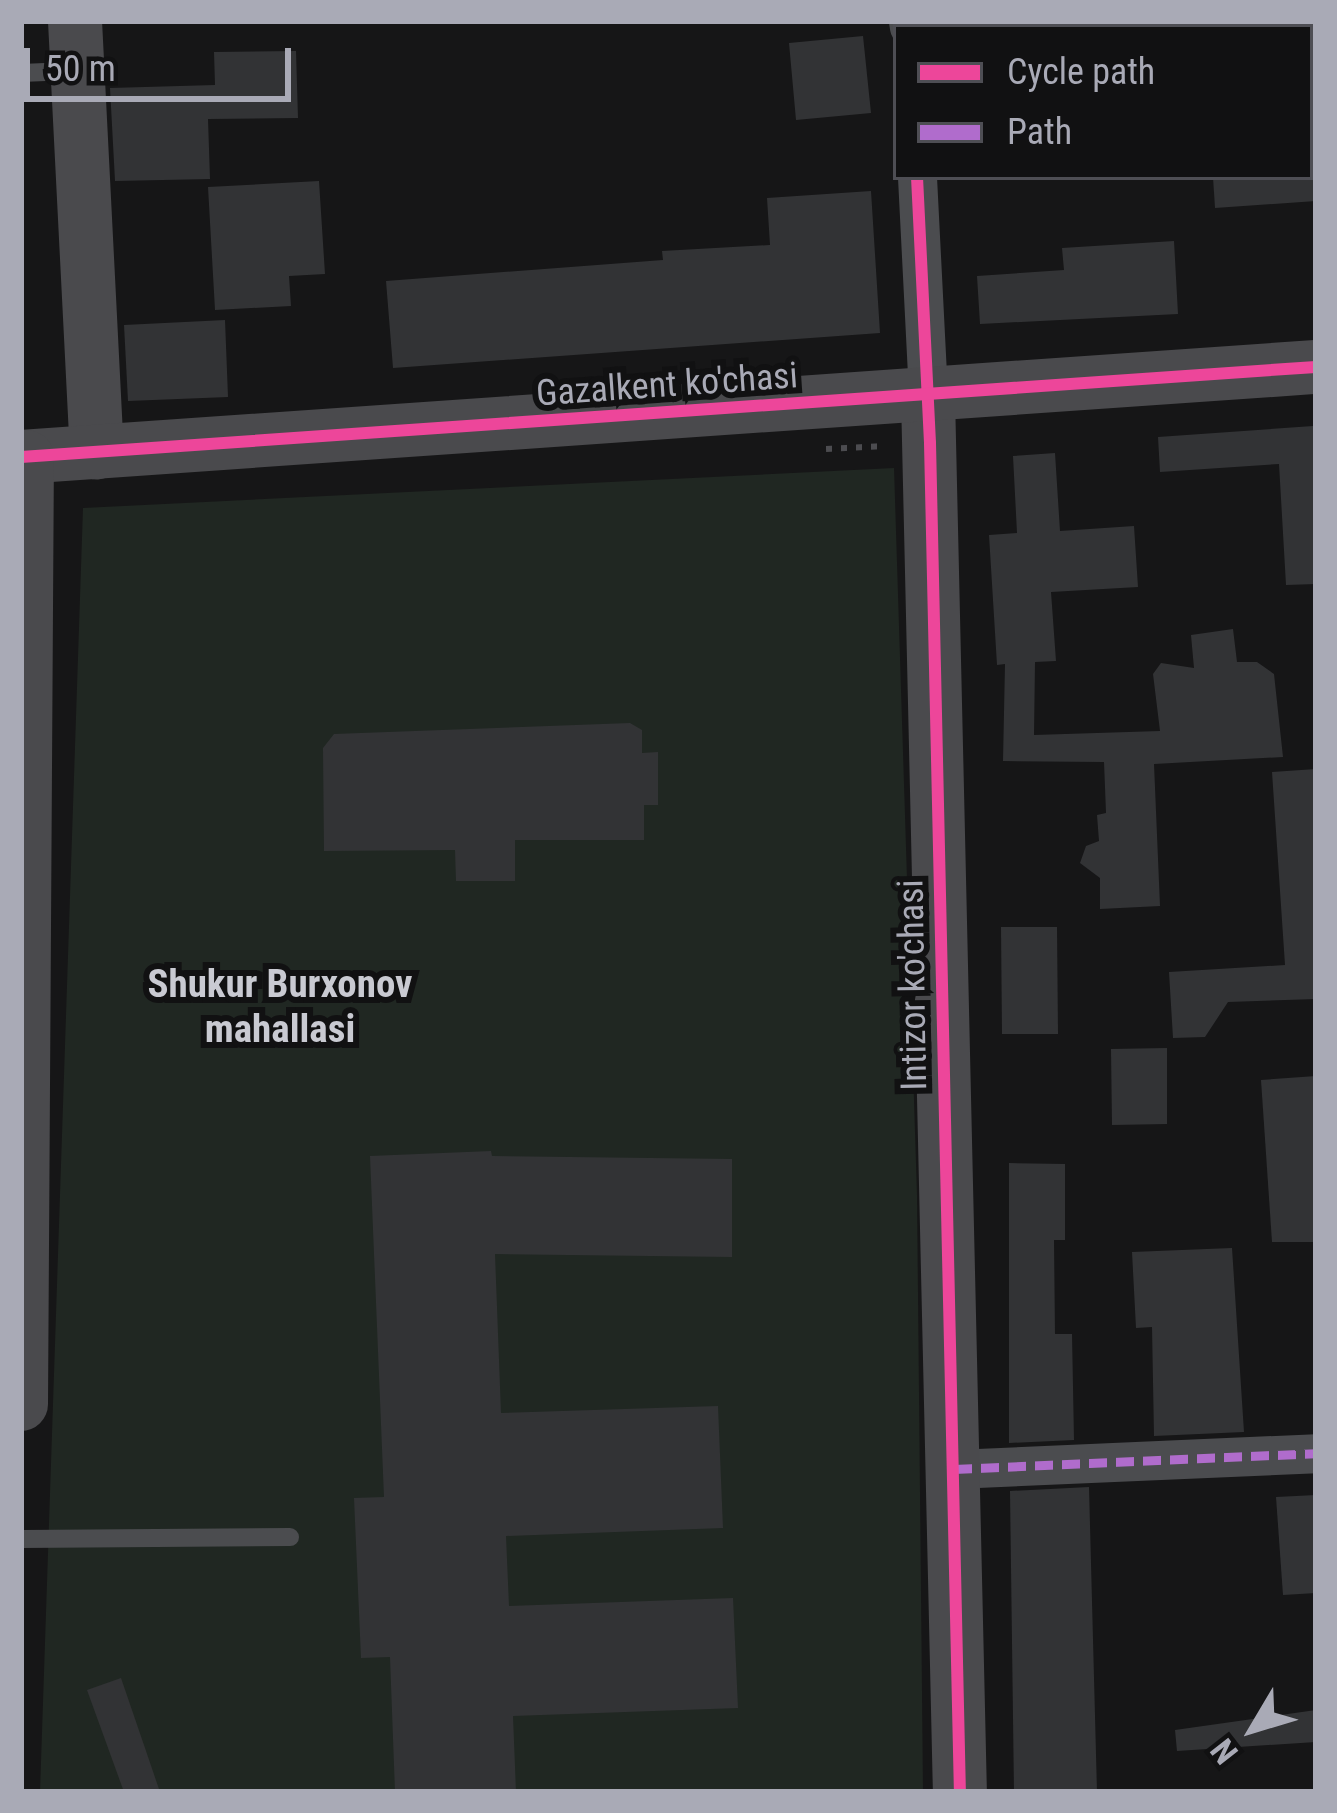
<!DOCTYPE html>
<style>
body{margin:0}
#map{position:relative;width:1337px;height:1813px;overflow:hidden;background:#161617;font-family:"Roboto Condensed",sans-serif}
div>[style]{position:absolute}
.green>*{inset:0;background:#202722}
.building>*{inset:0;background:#323335}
.path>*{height:6px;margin-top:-3px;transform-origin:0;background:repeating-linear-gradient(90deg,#4c4c50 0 6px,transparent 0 15px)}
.lane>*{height:18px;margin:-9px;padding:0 9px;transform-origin:9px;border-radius:9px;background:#4b4c4f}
.street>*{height:39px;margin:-19.5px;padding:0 19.5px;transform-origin:19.5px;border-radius:19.5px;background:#4b4c4f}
.secondary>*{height:54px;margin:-27px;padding:0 27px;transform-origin:27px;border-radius:27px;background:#4a4a4d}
.quiet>*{height:9px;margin-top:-4.5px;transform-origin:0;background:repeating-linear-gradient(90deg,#b06ccc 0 18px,transparent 0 27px)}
.cycleway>*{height:12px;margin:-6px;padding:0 6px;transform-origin:6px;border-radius:6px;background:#ed469a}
span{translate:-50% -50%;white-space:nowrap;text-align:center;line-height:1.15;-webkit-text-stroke:12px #111112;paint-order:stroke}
.street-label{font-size:36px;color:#a9aab6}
.neighbourhood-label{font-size:39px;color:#c9cad2;font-weight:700}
.frame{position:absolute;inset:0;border:24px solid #a9aab6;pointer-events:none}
.legend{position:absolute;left:893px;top:24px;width:420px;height:156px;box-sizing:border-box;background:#111112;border:3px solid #4e4e54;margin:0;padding:15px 21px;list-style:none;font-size:36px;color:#a9aab6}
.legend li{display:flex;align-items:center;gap:24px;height:60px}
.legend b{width:60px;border:3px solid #4e4e54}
.north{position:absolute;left:1193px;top:1669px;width:120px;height:120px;-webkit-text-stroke:9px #111112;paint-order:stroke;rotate:232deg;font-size:33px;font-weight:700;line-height:48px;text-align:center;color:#a9aab6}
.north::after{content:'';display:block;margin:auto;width:42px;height:54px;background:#a9aab6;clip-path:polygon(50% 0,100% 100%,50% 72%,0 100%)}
.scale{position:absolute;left:24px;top:48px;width:267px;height:54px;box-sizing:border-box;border:6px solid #a9aab6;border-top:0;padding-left:15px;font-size:36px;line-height:42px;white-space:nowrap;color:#a9aab6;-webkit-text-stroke:9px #111112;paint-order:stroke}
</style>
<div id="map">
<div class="green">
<i style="clip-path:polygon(894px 468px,917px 1195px,923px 1792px,40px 1792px,83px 508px)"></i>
</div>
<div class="building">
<i style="clip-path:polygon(863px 36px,871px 113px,796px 120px,789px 43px)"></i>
<i style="clip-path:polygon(296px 51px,298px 118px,208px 119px,210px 179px,115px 181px,110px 88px,215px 85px,214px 52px)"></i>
<i style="clip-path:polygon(1213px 177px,1316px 177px,1316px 201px,1215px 208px)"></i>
<i style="clip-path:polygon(319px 181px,325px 274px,289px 276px,291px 306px,215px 310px,208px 187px)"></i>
<i style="clip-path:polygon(871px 191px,880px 333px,393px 368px,386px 281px,663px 260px,662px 251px,770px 245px,767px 198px)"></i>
<i style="clip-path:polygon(1174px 241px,1178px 314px,980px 324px,977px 276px,1064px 270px,1062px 248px)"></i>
<i style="clip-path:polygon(225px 320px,228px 397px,128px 401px,124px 325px)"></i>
<i style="clip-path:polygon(1313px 426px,1316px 584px,1286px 585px,1279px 464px,1160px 472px,1158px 437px)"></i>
<i style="clip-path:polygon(1055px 453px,1060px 531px,1134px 526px,1138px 587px,1051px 592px,1056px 661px,1035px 662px,1034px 735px,1160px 731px,1153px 674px,1161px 663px,1194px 668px,1191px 635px,1233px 629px,1237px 662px,1257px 662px,1274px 674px,1283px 757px,1154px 764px,1160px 906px,1100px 909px,1100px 878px,1080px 863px,1086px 846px,1099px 841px,1097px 815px,1106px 813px,1104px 762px,1003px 761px,1005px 664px,997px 665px,989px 535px,1017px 533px,1013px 456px)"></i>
<i style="clip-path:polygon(630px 723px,642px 730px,642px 753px,658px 752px,658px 805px,644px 805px,644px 840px,515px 840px,515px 881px,456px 881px,455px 850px,324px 851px,323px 748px,334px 734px)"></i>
<i style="clip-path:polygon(1316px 769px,1316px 999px,1228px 1002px,1205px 1037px,1173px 1038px,1169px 972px,1285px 965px,1272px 772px)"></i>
<i style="clip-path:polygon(1001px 927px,1057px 927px,1058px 1034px,1002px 1034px)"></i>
<i style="clip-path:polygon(1167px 1048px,1167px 1124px,1112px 1125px,1111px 1049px)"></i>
<i style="clip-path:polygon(1316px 1076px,1316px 1242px,1272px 1242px,1261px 1080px)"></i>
<i style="clip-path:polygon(491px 1151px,492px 1156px,732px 1159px,732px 1257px,495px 1254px,501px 1413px,718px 1406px,723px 1528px,506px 1536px,509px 1606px,733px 1598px,738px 1708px,513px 1716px,516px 1792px,395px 1792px,390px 1657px,361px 1658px,354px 1498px,384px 1497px,370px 1156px)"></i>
<i style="clip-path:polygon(1009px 1163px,1065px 1164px,1065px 1240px,1054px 1240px,1055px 1334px,1072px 1334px,1074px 1440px,1009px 1443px)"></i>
<i style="clip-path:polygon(1232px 1248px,1244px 1432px,1154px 1436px,1152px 1327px,1136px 1328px,1132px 1252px)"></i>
<i style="clip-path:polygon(1089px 1487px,1097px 1792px,1014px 1792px,1010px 1491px)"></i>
<i style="clip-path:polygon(1316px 1495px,1316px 1593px,1283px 1595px,1276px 1497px)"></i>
<i style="clip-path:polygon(121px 1678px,146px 1751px,160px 1792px,124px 1792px,87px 1690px)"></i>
<i style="clip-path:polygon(1316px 1710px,1316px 1742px,1177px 1751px,1175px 1730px)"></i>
</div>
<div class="path">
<i style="left:826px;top:449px;width:59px;rotate:-2.9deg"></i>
</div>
<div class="lane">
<i style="left:21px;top:73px;width:49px;rotate:-2.3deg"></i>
<i style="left:21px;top:1539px;width:269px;rotate:-0.4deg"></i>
</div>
<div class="street">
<i style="left:908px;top:21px;width:6px;rotate:81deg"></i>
<i style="left:917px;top:177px;width:220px;rotate:87.1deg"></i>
<i style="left:954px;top:1469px;width:362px;rotate:-2.5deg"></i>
</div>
<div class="secondary">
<i style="left:75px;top:21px;width:432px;rotate:87.1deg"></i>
<i style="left:928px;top:397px;width:1395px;rotate:88.69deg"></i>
<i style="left:21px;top:457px;width:1298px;rotate:-3.98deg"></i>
<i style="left:21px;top:1404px;width:947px;rotate:-89.64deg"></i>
</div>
<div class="quiet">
<i style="left:908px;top:21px;width:6px;rotate:81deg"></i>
<i style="left:954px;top:1469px;width:362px;rotate:-2.5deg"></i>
</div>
<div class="cycleway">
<i style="left:917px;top:177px;width:266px;rotate:87.2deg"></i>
<i style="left:930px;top:443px;width:1349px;rotate:88.73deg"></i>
<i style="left:21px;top:457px;width:1298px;rotate:-3.98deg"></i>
</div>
<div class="street-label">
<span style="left:667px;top:385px;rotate:-4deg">Gazalkent ko'chasi</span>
<span style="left:913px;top:985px;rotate:-91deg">Intizor ko'chasi</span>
</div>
<div class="neighbourhood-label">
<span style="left:280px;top:1007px">Shukur Burxonov<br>mahallasi</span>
</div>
<div class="frame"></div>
<ul class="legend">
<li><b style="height:15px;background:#ed469a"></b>Cycle path</li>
<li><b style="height:15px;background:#b06ccc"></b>Path</li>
</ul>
<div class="north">N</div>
<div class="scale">50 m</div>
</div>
